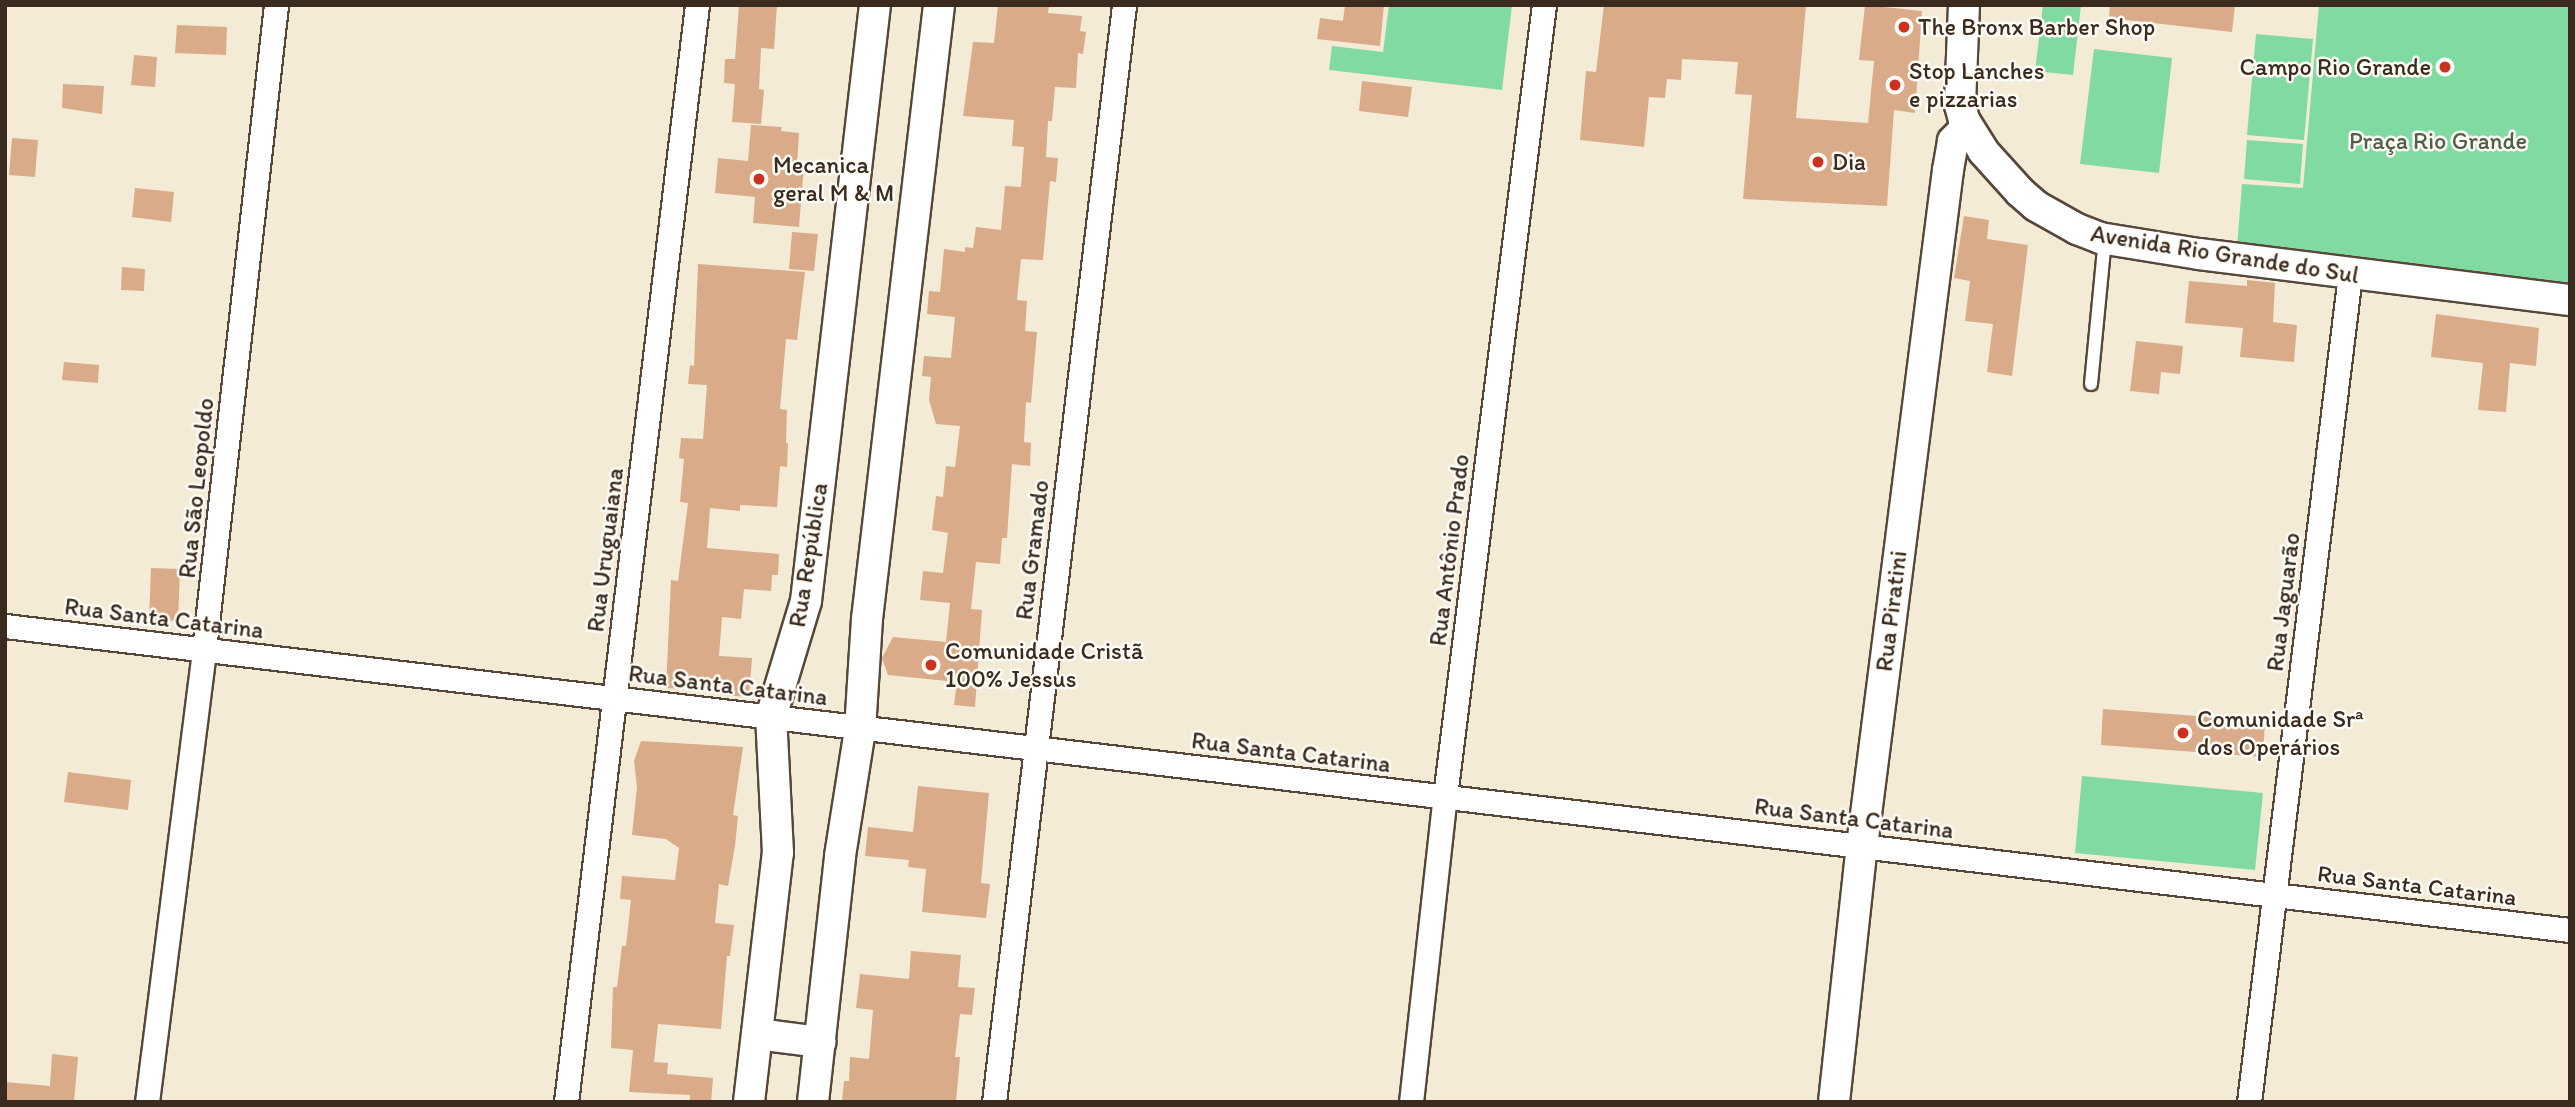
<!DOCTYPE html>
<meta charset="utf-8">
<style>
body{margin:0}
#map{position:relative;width:2575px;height:1107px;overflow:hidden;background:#f3ebd6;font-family:Itim,sans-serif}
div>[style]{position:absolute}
.green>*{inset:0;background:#80daa1}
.building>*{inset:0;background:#d9ab89}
.roads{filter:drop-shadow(2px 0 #57473a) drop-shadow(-2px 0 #57473a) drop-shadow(0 2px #57473a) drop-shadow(0 -2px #57473a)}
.service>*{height:12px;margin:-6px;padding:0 6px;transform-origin:6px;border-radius:6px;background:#fff}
.minor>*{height:23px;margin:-11.5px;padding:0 11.5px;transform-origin:11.5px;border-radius:11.5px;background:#fff}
.tertiary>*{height:30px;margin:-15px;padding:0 15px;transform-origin:15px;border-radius:15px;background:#fff}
.dots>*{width:19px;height:19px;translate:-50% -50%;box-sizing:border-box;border:4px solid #fdfcf7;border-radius:50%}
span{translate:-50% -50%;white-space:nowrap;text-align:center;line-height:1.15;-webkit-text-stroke:5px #fdfcf7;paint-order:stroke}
.poi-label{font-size:24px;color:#3b2a1e}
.left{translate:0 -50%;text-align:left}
.right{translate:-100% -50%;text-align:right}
.park-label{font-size:24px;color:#505f45}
.street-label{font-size:24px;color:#3b2a1e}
.frame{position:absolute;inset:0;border:7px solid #3b2a1e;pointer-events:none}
</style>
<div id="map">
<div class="green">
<i style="clip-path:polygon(1389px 5px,1512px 5px,1502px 90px,1329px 70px,1332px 46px,1383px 52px)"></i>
<i style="clip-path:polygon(2043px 5px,2081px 5px,2073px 75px,2035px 71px)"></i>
<i style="clip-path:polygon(2319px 5px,2570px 5px,2570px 289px,2237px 247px,2242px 184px,2303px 188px)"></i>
<i style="clip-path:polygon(2256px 34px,2313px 39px,2304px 140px,2247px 135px)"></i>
<i style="clip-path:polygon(2094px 49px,2172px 58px,2159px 173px,2080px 164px)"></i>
<i style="clip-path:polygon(2247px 140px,2303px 144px,2300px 184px,2244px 179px)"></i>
<i style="clip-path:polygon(2082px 776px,2263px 793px,2255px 870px,2075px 853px)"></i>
</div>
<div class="building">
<i style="clip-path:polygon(739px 5px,777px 5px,774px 49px,761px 48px,759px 89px,764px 90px,761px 124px,732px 122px,735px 84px,724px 83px,725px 59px,735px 59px)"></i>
<i style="clip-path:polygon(998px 5px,1049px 5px,1048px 13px,1082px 16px,1080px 31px,1086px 32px,1083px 54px,1078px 53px,1076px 88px,1055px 87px,1052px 121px,1048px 121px,1046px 157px,1058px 158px,1056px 182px,1050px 181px,1043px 260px,1021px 259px,1017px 300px,1027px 301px,1025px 331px,1037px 332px,1031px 403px,1026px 402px,1024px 442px,1031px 443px,1030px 466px,1012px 464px,1007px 538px,1002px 538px,1000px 564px,976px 562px,971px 609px,982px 610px,975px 707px,954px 705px,957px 682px,888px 675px,882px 658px,893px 637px,946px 642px,950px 603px,920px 600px,923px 571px,943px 573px,948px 533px,932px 530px,936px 496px,943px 497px,946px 466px,955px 467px,960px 426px,936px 424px,929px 400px,931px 377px,922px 376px,924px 356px,951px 358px,955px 317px,927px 314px,929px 291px,940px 292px,944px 249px,965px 252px,965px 247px,973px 248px,976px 227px,1001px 230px,1005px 186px,1021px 187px,1024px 147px,1012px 146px,1014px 120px,963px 116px,973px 42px,994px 43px)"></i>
<i style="clip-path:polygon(1345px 5px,1384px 5px,1380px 46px,1317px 39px,1320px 18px,1343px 21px)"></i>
<i style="clip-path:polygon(1604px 5px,1806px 5px,1796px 118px,1868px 123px,1874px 61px,1859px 60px,1865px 5px,1922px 11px,1915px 113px,1894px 110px,1887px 206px,1743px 199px,1752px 95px,1735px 94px,1738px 62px,1682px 59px,1681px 80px,1667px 79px,1665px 98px,1649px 97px,1644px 147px,1580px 140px,1586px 71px,1596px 72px)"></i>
<i style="clip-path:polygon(2110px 5px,2235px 5px,2232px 32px,2109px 18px)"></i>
<i style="clip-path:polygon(177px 25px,227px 27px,226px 55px,175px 53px)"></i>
<i style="clip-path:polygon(134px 55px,157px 57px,155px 87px,131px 85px)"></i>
<i style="clip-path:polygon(1362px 81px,1412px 87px,1408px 117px,1359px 111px)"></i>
<i style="clip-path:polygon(63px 84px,104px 86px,102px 114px,62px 108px)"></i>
<i style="clip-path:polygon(751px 125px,782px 127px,781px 131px,799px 133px,797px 165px,804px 166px,799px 227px,753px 223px,755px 197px,715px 193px,718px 158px,748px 161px)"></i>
<i style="clip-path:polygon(12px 138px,38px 140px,35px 177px,9px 175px)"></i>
<i style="clip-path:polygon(135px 188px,174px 192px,171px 222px,132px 217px)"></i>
<i style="clip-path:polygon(1964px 216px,1989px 220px,1987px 239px,2028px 245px,2012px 376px,1987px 372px,1993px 324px,1965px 321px,1970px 281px,1954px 278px)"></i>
<i style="clip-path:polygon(792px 232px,818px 234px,814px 271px,789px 269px)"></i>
<i style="clip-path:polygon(698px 264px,805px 272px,797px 340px,786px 339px,780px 409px,787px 410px,786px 443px,788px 443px,787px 467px,780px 466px,777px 507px,740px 505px,740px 511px,710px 508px,707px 548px,779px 554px,778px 575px,772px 575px,771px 591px,744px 589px,741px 619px,722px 617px,719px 656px,752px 658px,749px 697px,723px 695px,724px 680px,685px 677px,684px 689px,666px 688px,671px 580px,678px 581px,688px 503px,680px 502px,684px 459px,679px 458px,681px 438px,703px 439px,707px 385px,688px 384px,690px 365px,694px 366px)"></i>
<i style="clip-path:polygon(122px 267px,145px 269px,144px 291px,121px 290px)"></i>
<i style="clip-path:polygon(2247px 280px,2275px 283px,2273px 322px,2297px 325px,2294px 362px,2240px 357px,2243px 328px,2185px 323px,2189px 281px,2247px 286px)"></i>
<i style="clip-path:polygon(2436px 314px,2539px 328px,2536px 366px,2510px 363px,2506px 412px,2478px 410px,2483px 363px,2431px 357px)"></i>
<i style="clip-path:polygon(2136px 341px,2183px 346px,2180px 374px,2161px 372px,2159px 394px,2130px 391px)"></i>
<i style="clip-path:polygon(64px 362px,99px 365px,98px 383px,62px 380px)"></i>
<i style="clip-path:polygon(151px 568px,180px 569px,178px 621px,149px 620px)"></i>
<i style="clip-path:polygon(2103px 709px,2265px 721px,2263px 757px,2101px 745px)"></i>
<i style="clip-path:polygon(641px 741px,743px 747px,733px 815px,738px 816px,735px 846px,728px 886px,719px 884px,715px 923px,734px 925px,730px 956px,727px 956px,721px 1029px,658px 1024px,654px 1062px,668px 1063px,667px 1074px,713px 1078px,711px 1102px,690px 1102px,690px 1095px,629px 1092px,633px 1050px,611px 1048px,613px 987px,617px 987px,622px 946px,626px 946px,631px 900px,620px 899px,622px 876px,675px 880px,679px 848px,666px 839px,632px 835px,637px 787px,634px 761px)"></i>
<i style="clip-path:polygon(68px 772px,131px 780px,128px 810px,64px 802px)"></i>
<i style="clip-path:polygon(918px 786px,989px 793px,981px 883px,990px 884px,986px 918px,922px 912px,926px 869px,908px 867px,909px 860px,865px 856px,868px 827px,913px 832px)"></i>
<i style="clip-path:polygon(911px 951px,961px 955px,958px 987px,975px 988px,972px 1015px,960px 1014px,955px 1057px,960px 1057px,956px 1102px,842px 1102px,844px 1081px,849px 1081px,850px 1057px,869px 1059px,873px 1010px,856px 1008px,860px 974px,909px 979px)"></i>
<i style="clip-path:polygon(52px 1054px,78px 1057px,74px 1102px,5px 1102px,5px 1082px,50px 1086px)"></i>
</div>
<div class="roads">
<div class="service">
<i style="left:2091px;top:384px;width:146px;rotate:-84.5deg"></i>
</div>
<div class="minor">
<i style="left:5px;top:626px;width:2583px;rotate:6.76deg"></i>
<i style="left:147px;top:1102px;width:456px;rotate:-82.8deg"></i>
<i style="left:204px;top:650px;width:649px;rotate:-83.63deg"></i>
<i style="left:566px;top:1102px;width:1105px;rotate:-83.19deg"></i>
<i style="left:994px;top:1102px;width:1105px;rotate:-83.24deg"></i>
<i style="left:1411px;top:1102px;width:308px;rotate:-83.7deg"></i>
<i style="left:1445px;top:796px;width:797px;rotate:-82.87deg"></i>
<i style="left:2249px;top:1102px;width:833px;rotate:-83.04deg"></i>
</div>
<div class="tertiary">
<i style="left:1964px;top:5px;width:100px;rotate:92.3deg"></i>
<i style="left:1960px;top:105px;width:16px;rotate:75deg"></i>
<i style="left:1964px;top:120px;width:36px;rotate:58deg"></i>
<i style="left:1983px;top:151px;width:55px;rotate:47.9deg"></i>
<i style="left:2020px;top:192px;width:21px;rotate:41deg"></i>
<i style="left:2036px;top:206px;width:47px;rotate:29.3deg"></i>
<i style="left:2077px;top:229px;width:25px;rotate:21deg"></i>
<i style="left:2100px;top:238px;width:100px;rotate:9.2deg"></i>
<i style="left:2199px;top:254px;width:374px;rotate:7.1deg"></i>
<i style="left:757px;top:1034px;width:64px;rotate:7.2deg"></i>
<i style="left:749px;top:1102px;width:251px;rotate:-83.4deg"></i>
<i style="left:778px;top:853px;width:136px;rotate:-92.9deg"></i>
<i style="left:771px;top:717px;width:121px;rotate:-73.2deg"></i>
<i style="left:806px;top:601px;width:600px;rotate:-83.4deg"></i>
<i style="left:813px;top:1102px;width:247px;rotate:-83.7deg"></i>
<i style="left:840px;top:856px;width:128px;rotate:-81deg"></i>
<i style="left:860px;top:730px;width:111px;rotate:-86.4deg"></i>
<i style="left:867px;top:619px;width:618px;rotate:-83.31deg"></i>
<i style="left:1834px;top:1102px;width:258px;rotate:-83.8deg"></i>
<i style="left:1862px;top:846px;width:681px;rotate:-82.75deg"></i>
<i style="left:1948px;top:170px;width:29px;rotate:-80deg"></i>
<i style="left:1953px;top:141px;width:20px;rotate:-45deg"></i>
</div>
</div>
<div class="dots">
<i style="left:1904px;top:27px;background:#c8321e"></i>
<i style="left:2445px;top:67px;background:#c8321e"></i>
<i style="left:1895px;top:85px;background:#c8321e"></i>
<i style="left:1818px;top:162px;background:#c8321e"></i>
<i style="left:759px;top:179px;background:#c8321e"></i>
<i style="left:931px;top:665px;background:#c8321e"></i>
<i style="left:2183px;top:733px;background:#c8321e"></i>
</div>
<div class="poi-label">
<span class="left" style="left:1918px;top:27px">The Bronx Barber Shop</span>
<span class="right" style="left:2431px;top:67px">Campo Rio Grande</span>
<span class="left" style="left:1909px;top:85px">Stop Lanches<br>e pizzarias</span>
<span class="left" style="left:1832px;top:162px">Dia</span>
<span class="left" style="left:773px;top:179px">Mecanica<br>geral M &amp; M</span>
<span class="left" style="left:945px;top:665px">Comunidade Cristã<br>100% Jessus</span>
<span class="left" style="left:2197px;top:733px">Comunidade Srª<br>dos Operários</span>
</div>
<div class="park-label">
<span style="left:2438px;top:141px">Praça Rio Grande</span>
</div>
<div class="street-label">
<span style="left:2225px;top:254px;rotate:9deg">Avenida Rio Grande do Sul</span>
<span style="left:196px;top:488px;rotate:-84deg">Rua São Leopoldo</span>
<span style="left:605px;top:550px;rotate:-83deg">Rua Uruguaiana</span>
<span style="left:1032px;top:550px;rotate:-83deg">Rua Gramado</span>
<span style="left:1449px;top:550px;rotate:-83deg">Rua Antônio Prado</span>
<span style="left:808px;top:555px;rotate:-81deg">Rua República</span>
<span style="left:2283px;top:602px;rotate:-83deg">Rua Jaguarão</span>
<span style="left:1891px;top:611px;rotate:-83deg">Rua Piratini</span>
<span style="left:164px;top:618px;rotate:7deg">Rua Santa Catarina</span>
<span style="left:728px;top:685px;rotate:7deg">Rua Santa Catarina</span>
<span style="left:1291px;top:752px;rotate:7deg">Rua Santa Catarina</span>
<span style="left:1854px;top:818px;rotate:7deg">Rua Santa Catarina</span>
<span style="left:2417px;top:885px;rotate:7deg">Rua Santa Catarina</span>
</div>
<div class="frame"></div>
</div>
